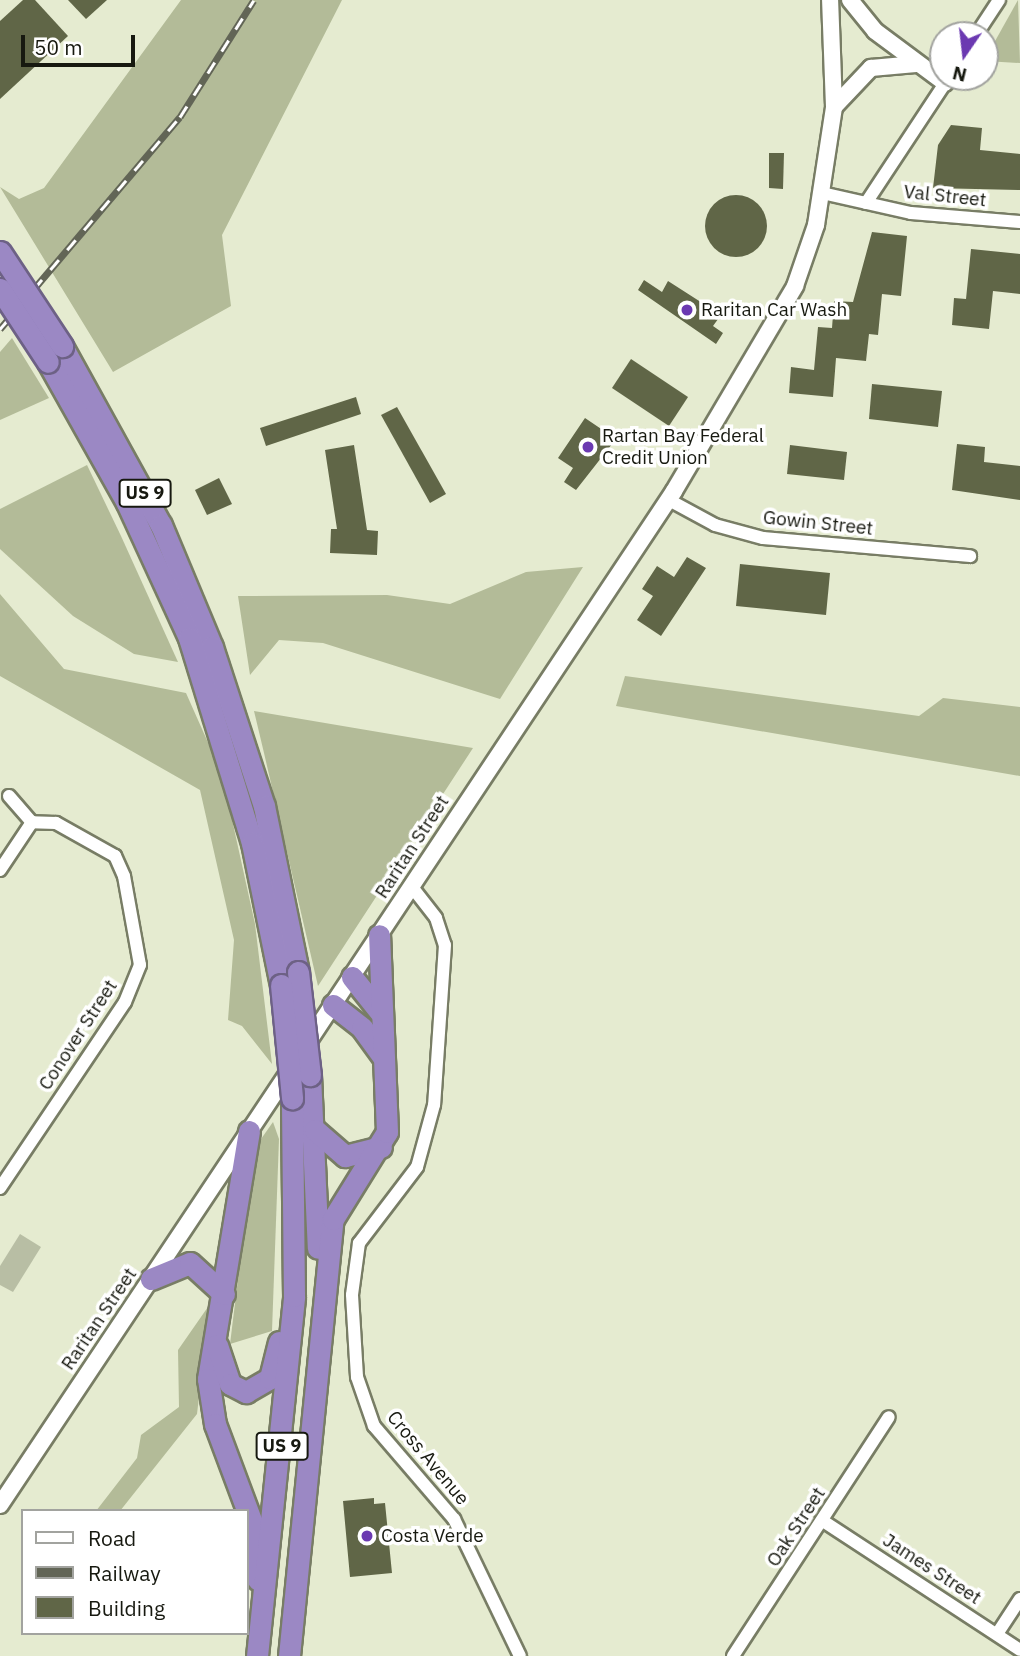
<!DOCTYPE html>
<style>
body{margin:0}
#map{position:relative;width:1020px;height:1656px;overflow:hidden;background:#e5ebd0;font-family:"IBM Plex Sans",sans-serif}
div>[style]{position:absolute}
.green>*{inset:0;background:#b8bea4}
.forest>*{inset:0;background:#b3bb98}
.building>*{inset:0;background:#606647}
.round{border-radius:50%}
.roads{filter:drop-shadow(2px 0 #787d65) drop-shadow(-2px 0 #787d65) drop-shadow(0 2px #787d65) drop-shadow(0 -2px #787d65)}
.street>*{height:12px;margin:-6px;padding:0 6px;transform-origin:6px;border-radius:6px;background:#fff}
.secondary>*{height:16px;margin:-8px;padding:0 8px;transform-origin:8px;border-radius:8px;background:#fff}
.highway>*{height:21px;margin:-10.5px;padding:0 10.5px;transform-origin:10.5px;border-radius:10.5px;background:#9b88c4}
.rail>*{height:7px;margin-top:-3.5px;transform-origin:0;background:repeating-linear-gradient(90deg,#fff 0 13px,#626556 0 26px);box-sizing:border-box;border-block:2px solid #626556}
.bridges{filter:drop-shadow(2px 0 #6d6185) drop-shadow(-2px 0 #6d6185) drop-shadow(0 2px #6d6185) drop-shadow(0 -2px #6d6185)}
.highway-bridge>*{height:21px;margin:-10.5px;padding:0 10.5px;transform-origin:10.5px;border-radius:10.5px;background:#9b88c4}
.dots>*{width:19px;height:19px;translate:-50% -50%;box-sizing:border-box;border:4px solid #fff;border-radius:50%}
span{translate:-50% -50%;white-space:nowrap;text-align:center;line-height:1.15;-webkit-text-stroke:7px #fff;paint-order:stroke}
.shield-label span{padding:2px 5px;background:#fff;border:2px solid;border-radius:5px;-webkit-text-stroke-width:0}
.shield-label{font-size:18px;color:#171910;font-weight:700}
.street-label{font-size:19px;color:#171910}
.poi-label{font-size:19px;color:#171910}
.left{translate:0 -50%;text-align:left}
.legend{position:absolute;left:21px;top:1509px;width:228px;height:126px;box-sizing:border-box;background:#fff;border:2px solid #a2a39f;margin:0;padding:9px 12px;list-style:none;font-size:21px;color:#171910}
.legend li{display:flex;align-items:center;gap:14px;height:35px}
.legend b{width:35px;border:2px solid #a2a39f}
.north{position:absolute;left:929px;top:21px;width:70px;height:70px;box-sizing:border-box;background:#fff;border:2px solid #a2a39f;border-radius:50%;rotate:194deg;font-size:19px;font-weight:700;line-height:28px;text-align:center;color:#171910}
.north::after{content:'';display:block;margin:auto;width:24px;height:32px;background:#6b39b1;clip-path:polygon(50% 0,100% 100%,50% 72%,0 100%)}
.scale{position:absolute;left:21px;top:35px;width:114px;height:32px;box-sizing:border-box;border:4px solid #171910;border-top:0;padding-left:9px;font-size:21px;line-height:24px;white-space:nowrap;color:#171910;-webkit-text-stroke:5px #fff;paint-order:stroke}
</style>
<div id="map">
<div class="green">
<i style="clip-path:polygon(20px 1234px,41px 1247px,13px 1292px,0 1285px,0 1266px)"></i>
</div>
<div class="forest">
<i style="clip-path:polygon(181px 0,342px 0,222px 235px,231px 306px,113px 372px,0 187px,19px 199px,44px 188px)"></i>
<i style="clip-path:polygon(1018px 0,1020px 63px,985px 61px,985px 59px)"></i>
<i style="clip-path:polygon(12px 338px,49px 398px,0 420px,0 352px)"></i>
<i style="clip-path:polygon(87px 465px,121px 536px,178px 662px,134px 654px,73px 616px,0 549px,0 509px)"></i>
<i style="clip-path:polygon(583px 567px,500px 699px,323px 643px,279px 640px,250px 675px,238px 596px,387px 595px,450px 604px,526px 572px)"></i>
<i style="clip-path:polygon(0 594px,64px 669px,186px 693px,222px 774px,255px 924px,272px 1064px,242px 1026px,228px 1020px,234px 940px,200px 790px,0 676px)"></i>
<i style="clip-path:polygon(625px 676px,919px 716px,943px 698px,1020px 707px,1020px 776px,616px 706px)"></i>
<i style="clip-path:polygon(254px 711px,473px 748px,318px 986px,264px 753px)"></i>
<i style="clip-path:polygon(273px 1122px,279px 1139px,272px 1331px,230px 1344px,254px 1149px)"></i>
<i style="clip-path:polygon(210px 1304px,197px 1414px,120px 1511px,96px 1511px,137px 1458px,141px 1435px,179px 1407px,178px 1350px)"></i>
</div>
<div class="building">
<i style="clip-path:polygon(23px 0,35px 0,68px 36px,0 99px,0 21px)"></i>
<i style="clip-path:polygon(68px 0,107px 0,86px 19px)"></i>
<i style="clip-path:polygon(951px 125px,982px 128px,980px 150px,1020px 154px,1020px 190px,933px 188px,938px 145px)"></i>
<i style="clip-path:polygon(769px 153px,784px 153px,783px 189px,769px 188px)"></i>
<i class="round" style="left:705px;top:195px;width:62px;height:62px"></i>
<i style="clip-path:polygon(872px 232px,907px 236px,901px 296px,882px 294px,878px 335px,869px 334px,866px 361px,836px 358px,833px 397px,789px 393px,791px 367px,814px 370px,818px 327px,832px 328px,834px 301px,853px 302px)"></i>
<i style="clip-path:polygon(971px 249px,1020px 254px,1020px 294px,993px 291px,989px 329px,952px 325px,954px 298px,966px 299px)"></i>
<i style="clip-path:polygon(644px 280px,662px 292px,668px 281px,721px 315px,713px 326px,723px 333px,716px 344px,638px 290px)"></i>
<i style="clip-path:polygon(631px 359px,688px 397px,669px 426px,612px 388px)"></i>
<i style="clip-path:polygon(872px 384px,942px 391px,938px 427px,869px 419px)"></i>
<i style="clip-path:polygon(356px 397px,361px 414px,266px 446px,260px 428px)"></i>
<i style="clip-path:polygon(397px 407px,446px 494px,430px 503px,381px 415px)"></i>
<i style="clip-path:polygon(585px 418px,616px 439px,576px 490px,564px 482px,573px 468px,558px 458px)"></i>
<i style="clip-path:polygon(957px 444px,985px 447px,984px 462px,1020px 466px,1020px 500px,952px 490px)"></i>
<i style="clip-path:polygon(354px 445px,367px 530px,378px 531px,377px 555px,330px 553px,331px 529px,337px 529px,325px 450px)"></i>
<i style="clip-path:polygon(790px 445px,847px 452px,844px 480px,787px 474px)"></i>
<i style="clip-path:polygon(219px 478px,232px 504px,207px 515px,195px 490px)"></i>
<i style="clip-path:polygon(687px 557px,706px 568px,661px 636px,637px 620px,653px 596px,642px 589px,657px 566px,674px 577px)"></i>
<i style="clip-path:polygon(740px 564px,830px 573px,826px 615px,736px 606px)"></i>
<i style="clip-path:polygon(374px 1498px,374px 1504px,385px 1503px,392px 1573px,350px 1577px,343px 1501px)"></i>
</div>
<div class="roads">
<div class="street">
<i style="left:976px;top:35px;width:42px;rotate:-56.7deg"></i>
<i style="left:822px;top:193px;width:91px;rotate:12.7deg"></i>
<i style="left:911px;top:213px;width:109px;rotate:4.7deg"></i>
<i style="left:866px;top:203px;width:151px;rotate:-56.6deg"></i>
<i style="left:669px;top:500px;width:52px;rotate:28.5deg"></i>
<i style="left:715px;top:525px;width:50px;rotate:15.2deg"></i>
<i style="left:763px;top:538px;width:208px;rotate:5deg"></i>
<i style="left:9px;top:796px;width:35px;rotate:49deg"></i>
<i style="left:0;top:870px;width:58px;rotate:-56.3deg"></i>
<i style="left:412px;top:887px;width:39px;rotate:52deg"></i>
<i style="left:436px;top:918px;width:28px;rotate:72deg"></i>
<i style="left:445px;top:945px;width:160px;rotate:93.9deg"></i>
<i style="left:434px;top:1105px;width:64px;rotate:105.3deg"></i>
<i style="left:417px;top:1167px;width:96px;rotate:127.3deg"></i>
<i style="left:359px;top:1243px;width:52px;rotate:97.7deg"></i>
<i style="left:352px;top:1295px;width:82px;rotate:86.5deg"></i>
<i style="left:357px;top:1377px;width:52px;rotate:70.9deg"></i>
<i style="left:374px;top:1426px;width:123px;rotate:49.3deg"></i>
<i style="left:454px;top:1519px;width:152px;rotate:64.3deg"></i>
<i style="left:0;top:1188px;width:224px;rotate:-56.1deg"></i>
<i style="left:125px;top:1002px;width:40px;rotate:-68deg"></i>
<i style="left:140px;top:965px;width:90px;rotate:-100.2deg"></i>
<i style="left:124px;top:876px;width:22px;rotate:-114deg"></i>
<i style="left:115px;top:856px;width:68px;rotate:-150.8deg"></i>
<i style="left:56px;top:823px;width:24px;rotate:-178deg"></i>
<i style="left:823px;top:1521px;width:235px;rotate:33.2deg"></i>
<i style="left:997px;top:1634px;width:42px;rotate:-56.7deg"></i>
<i style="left:733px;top:1656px;width:285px;rotate:-56.9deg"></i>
</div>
<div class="secondary">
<i style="left:850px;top:0;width:40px;rotate:51deg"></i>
<i style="left:875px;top:31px;width:87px;rotate:36.6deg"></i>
<i style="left:834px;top:107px;width:54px;rotate:-46.5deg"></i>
<i style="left:871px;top:68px;width:45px;rotate:-5.1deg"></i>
<i style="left:304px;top:1048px;width:669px;rotate:-56.4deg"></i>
<i style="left:674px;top:491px;width:238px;rotate:-59.4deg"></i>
<i style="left:795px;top:286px;width:65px;rotate:-71deg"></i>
<i style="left:816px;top:225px;width:119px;rotate:-81.3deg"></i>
<i style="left:834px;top:107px;width:107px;rotate:-92.1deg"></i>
<i style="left:0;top:1505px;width:526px;rotate:-56.31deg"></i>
</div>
<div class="highway">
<i style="left:62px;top:346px;width:205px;rotate:61.1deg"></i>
<i style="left:161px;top:525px;width:132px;rotate:67.3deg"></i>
<i style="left:212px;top:647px;width:167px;rotate:71.9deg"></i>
<i style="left:264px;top:806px;width:169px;rotate:78.4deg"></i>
<i style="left:48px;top:362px;width:162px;rotate:60.7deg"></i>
<i style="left:127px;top:503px;width:149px;rotate:65.3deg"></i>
<i style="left:189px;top:638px;width:214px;rotate:72.9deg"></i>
<i style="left:252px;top:843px;width:145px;rotate:78.5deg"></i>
<i style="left:352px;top:977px;width:45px;rotate:51.3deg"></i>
<i style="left:333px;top:1005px;width:37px;rotate:38deg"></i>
<i style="left:362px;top:1028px;width:34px;rotate:54deg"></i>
<i style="left:310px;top:1075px;width:173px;rotate:87.4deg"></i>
<i style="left:315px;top:1130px;width:40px;rotate:41deg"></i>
<i style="left:345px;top:1156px;width:37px;rotate:-14deg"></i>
<i style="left:249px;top:1131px;width:251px;rotate:99.4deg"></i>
<i style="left:208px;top:1379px;width:46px;rotate:81.2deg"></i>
<i style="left:215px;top:1424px;width:106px;rotate:69.5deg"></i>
<i style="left:252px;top:1523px;width:57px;rotate:84deg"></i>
<i style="left:151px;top:1279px;width:42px;rotate:-22.3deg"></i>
<i style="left:190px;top:1263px;width:46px;rotate:42.4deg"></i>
<i style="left:217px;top:1345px;width:41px;rotate:71.6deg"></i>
<i style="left:230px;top:1384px;width:18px;rotate:27deg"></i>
<i style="left:246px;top:1392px;width:28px;rotate:-30deg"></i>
<i style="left:270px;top:1378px;width:37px;rotate:-76deg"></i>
<i style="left:257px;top:1656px;width:362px;rotate:-84.1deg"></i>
<i style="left:294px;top:1296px;width:198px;rotate:-90.6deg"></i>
<i style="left:289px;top:1656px;width:439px;rotate:-84.3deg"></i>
<i style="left:333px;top:1219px;width:102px;rotate:-58.2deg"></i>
<i style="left:387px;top:1132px;width:197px;rotate:-92.3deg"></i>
</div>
</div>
<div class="rail">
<i style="left:0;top:329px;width:278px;rotate:-49.7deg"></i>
<i style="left:180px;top:117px;width:138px;rotate:-57.7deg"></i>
</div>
<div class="bridges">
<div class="highway-bridge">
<i style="left:0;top:252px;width:113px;rotate:56.6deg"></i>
<i style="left:0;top:289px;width:87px;rotate:56.7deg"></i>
<i style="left:298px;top:972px;width:104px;rotate:83.4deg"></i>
<i style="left:281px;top:985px;width:114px;rotate:84.4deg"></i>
</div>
</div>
<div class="dots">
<i style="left:687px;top:310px;background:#6b39b1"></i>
<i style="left:588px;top:447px;background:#6b39b1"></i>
<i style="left:367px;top:1536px;background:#6b39b1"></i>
</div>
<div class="shield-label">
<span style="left:145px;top:493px">US 9</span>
<span style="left:282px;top:1446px">US 9</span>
</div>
<div class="street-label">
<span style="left:945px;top:196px;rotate:6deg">Val Street</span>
<span style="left:818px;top:523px;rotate:6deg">Gowin Street</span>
<span style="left:412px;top:847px;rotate:-57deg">Raritan Street</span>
<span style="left:78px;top:1035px;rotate:-57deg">Conover Street</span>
<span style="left:99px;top:1319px;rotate:-56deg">Raritan Street</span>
<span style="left:428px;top:1458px;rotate:50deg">Cross Avenue</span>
<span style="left:796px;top:1527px;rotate:-57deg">Oak Street</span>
<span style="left:932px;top:1569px;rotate:33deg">James Street</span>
</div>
<div class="poi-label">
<span class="left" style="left:701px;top:310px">Raritan Car Wash</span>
<span class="left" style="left:602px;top:447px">Rartan Bay Federal<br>Credit Union</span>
<span class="left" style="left:381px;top:1536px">Costa Verde</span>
</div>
<ul class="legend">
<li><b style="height:9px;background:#fff"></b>Road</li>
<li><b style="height:9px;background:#626556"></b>Railway</li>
<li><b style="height:19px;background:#606647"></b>Building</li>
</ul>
<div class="north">N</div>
<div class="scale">50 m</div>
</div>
